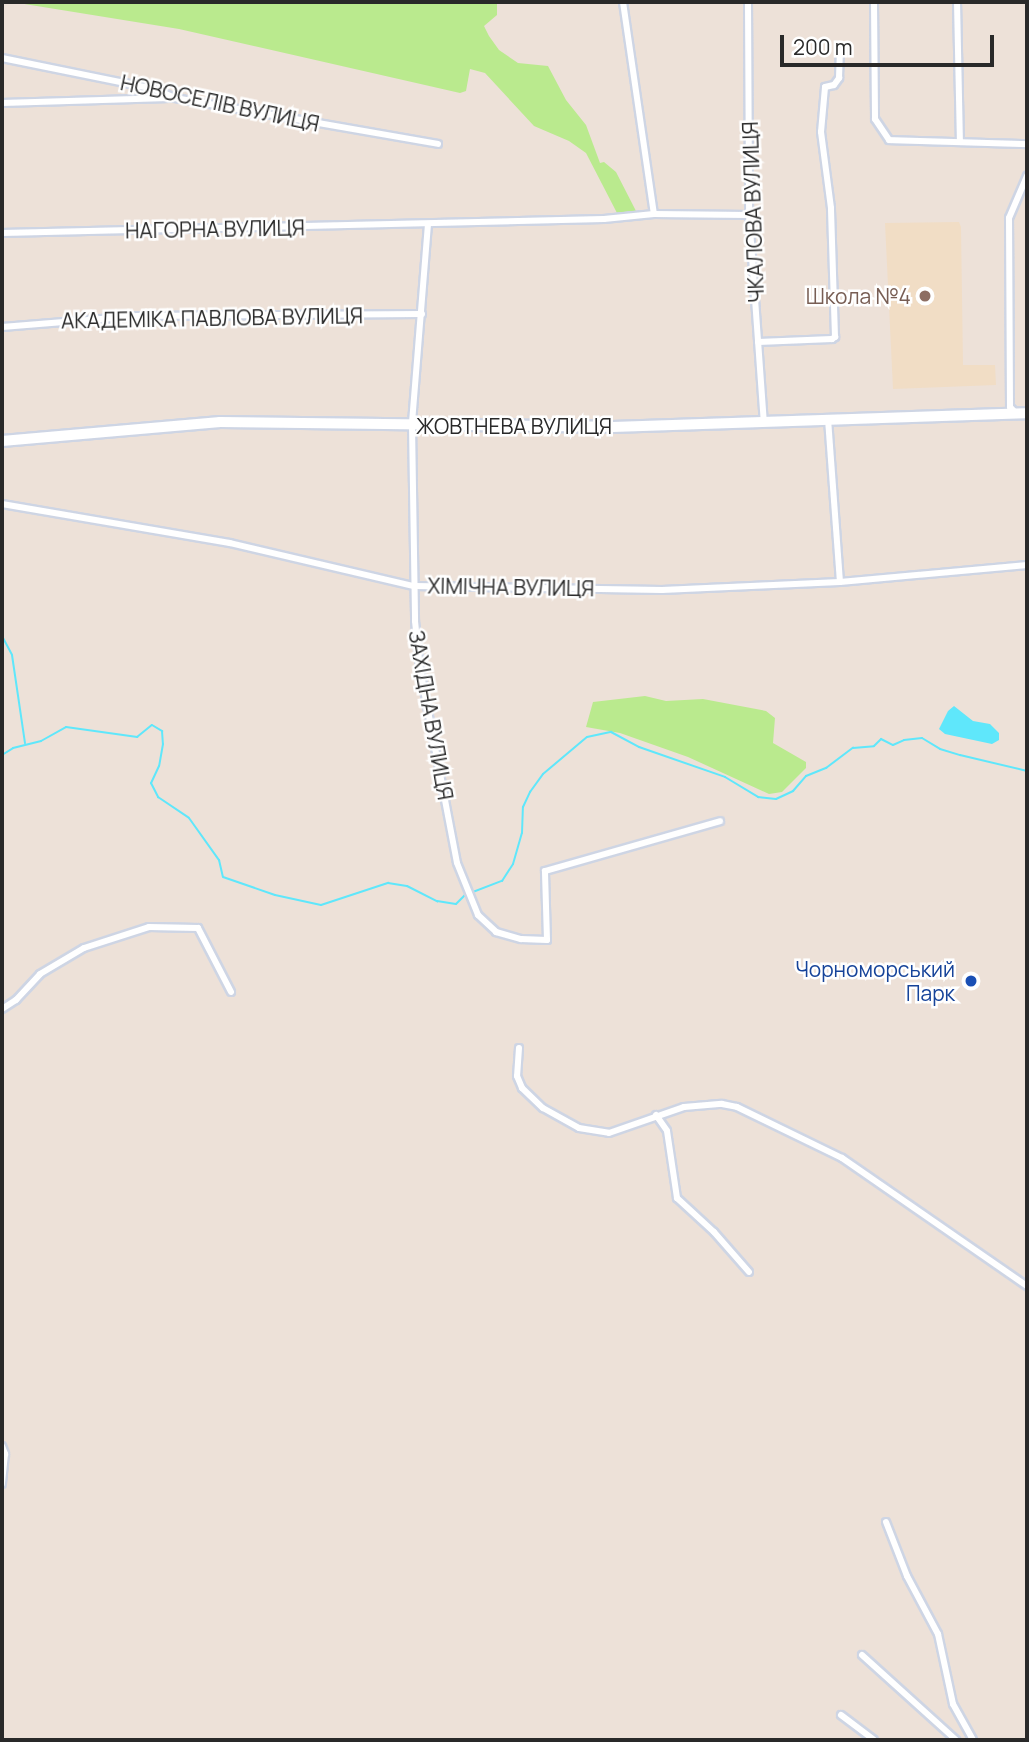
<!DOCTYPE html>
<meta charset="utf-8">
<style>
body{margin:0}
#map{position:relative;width:1029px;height:1742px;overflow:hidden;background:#ede1d8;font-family:Manrope,sans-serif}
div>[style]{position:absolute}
.education>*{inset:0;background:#f1ddc5}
.green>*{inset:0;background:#baea8e}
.water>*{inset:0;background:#5fe7fb}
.stream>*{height:2px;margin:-1px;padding:0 1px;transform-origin:1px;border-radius:1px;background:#5fe7fb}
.roads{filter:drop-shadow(2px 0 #ced5e4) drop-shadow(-2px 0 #ced5e4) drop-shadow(0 2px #ced5e4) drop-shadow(0 -2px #ced5e4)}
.street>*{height:6px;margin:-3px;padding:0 3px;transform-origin:3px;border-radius:3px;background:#fff}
.secondary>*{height:10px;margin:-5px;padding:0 5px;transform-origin:5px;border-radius:5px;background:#fff}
.dots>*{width:19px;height:19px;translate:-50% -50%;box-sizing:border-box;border:4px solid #fff;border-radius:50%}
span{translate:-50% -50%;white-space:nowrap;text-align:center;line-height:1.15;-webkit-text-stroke:5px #fff;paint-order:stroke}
.street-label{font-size:21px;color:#292929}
.education-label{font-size:21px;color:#785e54}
.right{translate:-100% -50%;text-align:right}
.transit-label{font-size:21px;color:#164399}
.frame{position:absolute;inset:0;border:4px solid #292929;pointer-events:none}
.scale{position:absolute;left:780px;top:35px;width:214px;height:32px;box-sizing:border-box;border:4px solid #292929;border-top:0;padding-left:9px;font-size:21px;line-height:24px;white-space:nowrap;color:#292929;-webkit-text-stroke:5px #fff;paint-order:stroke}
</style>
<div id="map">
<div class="education">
<i style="clip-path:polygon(959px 222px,961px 227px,963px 365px,995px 365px,996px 385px,893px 389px,885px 223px)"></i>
</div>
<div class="green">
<i style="clip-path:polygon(12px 2px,497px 2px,497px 15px,484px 26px,489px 36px,499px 50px,518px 63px,548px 66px,566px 100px,586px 125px,600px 163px,604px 162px,616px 172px,636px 211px,617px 213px,586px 153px,569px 141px,534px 126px,485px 73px,470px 69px,466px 91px,460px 93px,179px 29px)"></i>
<i style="clip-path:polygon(645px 696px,666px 701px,703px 699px,766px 711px,775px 718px,773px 743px,806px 762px,806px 768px,782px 792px,769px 794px,688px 757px,620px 733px,586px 727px,593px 702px)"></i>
</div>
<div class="water">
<i style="clip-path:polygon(954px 706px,973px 721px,990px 724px,999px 733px,999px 740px,992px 744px,945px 734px,939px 729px,948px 711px)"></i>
</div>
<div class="stream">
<i style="left:2px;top:636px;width:21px;rotate:62deg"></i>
<i style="left:12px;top:655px;width:89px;rotate:81.6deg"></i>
<i style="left:2px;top:755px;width:13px;rotate:-32deg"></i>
<i style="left:13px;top:748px;width:29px;rotate:-14deg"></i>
<i style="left:41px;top:741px;width:29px;rotate:-29deg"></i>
<i style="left:66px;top:727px;width:72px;rotate:8deg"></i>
<i style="left:137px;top:737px;width:19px;rotate:-39deg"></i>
<i style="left:152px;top:725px;width:12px;rotate:31deg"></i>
<i style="left:162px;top:731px;width:13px;rotate:86deg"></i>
<i style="left:163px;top:744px;width:22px;rotate:100deg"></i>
<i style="left:159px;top:766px;width:19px;rotate:115deg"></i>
<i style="left:151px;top:783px;width:16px;rotate:63deg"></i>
<i style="left:158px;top:797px;width:37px;rotate:34deg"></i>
<i style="left:189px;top:818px;width:52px;rotate:54.5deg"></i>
<i style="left:219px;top:860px;width:17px;rotate:77deg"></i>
<i style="left:223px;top:877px;width:55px;rotate:19.1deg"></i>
<i style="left:275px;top:895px;width:47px;rotate:12.3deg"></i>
<i style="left:321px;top:905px;width:71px;rotate:-18.2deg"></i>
<i style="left:388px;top:883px;width:19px;rotate:9deg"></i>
<i style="left:407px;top:886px;width:34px;rotate:27deg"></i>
<i style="left:437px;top:901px;width:19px;rotate:9deg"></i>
<i style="left:456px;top:904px;width:13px;rotate:-45deg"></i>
<i style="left:465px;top:895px;width:40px;rotate:-21deg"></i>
<i style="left:502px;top:881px;width:20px;rotate:-57deg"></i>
<i style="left:513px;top:864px;width:32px;rotate:-74deg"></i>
<i style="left:522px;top:833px;width:26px;rotate:-88deg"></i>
<i style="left:523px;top:807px;width:17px;rotate:-65deg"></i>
<i style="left:530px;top:792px;width:22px;rotate:-54deg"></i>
<i style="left:543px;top:774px;width:57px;rotate:-40.1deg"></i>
<i style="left:587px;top:737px;width:25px;rotate:-12deg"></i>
<i style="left:611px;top:732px;width:32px;rotate:28deg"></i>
<i style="left:639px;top:747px;width:91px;rotate:19.2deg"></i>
<i style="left:725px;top:777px;width:39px;rotate:31deg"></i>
<i style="left:758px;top:797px;width:18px;rotate:6deg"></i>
<i style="left:776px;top:799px;width:19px;rotate:-25deg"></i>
<i style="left:793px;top:791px;width:20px;rotate:-49deg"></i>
<i style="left:806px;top:776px;width:22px;rotate:-22deg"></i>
<i style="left:826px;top:768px;width:34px;rotate:-37deg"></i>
<i style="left:853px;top:748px;width:21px;rotate:-5deg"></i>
<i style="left:874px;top:746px;width:10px;rotate:-45deg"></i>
<i style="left:881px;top:739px;width:13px;rotate:27deg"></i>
<i style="left:893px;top:745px;width:12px;rotate:-24deg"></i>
<i style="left:904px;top:740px;width:18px;rotate:-6deg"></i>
<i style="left:922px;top:738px;width:21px;rotate:31deg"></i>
<i style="left:940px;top:749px;width:21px;rotate:17deg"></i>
<i style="left:960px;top:755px;width:69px;rotate:13.4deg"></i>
</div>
<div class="roads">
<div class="street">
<i style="left:623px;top:2px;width:214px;rotate:81.7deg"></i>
<i style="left:748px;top:2px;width:213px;rotate:89.7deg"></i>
<i style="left:749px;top:215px;width:208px;rotate:85.9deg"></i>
<i style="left:874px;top:2px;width:117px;rotate:89.5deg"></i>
<i style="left:875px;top:119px;width:25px;rotate:56deg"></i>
<i style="left:889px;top:140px;width:138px;rotate:1.7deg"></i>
<i style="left:957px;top:2px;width:138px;rotate:88.8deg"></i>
<i style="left:2px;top:58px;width:155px;rotate:11.5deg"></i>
<i style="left:154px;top:89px;width:23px;rotate:23deg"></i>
<i style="left:175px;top:98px;width:267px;rotate:9.9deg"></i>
<i style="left:2px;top:103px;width:167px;rotate:-1.7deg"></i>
<i style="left:428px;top:224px;width:202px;rotate:94.6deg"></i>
<i style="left:412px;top:425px;width:196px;rotate:89.1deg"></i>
<i style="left:415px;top:621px;width:48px;rotate:84.1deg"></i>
<i style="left:420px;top:669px;width:197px;rotate:79.2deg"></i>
<i style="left:457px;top:863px;width:56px;rotate:68deg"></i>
<i style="left:478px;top:915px;width:25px;rotate:43deg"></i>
<i style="left:496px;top:932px;width:26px;rotate:16deg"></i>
<i style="left:521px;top:939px;width:26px;rotate:2deg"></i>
<i style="left:547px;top:940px;width:69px;rotate:-91.7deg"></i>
<i style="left:545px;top:871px;width:182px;rotate:-15.9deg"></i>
<i style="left:2px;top:233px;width:602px;rotate:-1.33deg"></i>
<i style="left:604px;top:219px;width:50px;rotate:-5.7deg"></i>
<i style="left:654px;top:214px;width:95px;rotate:0.6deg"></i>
<i style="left:2px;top:327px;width:136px;rotate:-4.6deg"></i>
<i style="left:138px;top:316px;width:284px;rotate:-0.4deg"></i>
<i style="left:758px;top:342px;width:74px;rotate:-2.3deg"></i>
<i style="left:832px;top:339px;width:4px;rotate:-34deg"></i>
<i style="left:835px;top:337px;width:129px;rotate:-91.8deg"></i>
<i style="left:831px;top:208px;width:77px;rotate:-97.5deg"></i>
<i style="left:821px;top:132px;width:45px;rotate:-84.9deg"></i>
<i style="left:825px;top:87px;width:9px;rotate:-13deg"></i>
<i style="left:834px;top:85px;width:9px;rotate:-54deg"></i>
<i style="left:839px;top:78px;width:27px;rotate:-88deg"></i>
<i style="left:1015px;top:412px;width:7px;rotate:-135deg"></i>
<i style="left:1010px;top:407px;width:189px;rotate:-90.3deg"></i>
<i style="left:1009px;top:218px;width:46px;rotate:-66.8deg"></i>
<i style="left:828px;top:419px;width:163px;rotate:85.8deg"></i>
<i style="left:2px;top:504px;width:231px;rotate:9.7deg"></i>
<i style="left:230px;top:543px;width:189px;rotate:13.2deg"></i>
<i style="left:414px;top:586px;width:248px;rotate:0.9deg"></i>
<i style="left:662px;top:590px;width:178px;rotate:-2.6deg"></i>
<i style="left:840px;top:582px;width:188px;rotate:-5.2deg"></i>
<i style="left:2px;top:1009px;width:17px;rotate:-33deg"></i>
<i style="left:16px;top:1000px;width:35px;rotate:-47deg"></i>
<i style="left:40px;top:974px;width:51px;rotate:-30.6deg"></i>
<i style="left:84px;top:948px;width:68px;rotate:-17.9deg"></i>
<i style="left:149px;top:927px;width:49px;rotate:1.2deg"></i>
<i style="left:198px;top:928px;width:72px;rotate:62.7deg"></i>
<i style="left:519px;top:1048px;width:28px;rotate:94deg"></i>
<i style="left:517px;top:1076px;width:13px;rotate:67deg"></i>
<i style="left:522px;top:1088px;width:29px;rotate:44deg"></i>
<i style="left:543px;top:1108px;width:41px;rotate:29.1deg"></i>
<i style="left:579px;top:1128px;width:30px;rotate:9deg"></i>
<i style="left:609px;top:1133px;width:79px;rotate:-19.1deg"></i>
<i style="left:684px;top:1107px;width:38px;rotate:-5deg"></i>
<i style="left:722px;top:1104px;width:15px;rotate:11deg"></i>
<i style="left:737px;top:1107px;width:117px;rotate:25.9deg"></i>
<i style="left:842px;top:1158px;width:225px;rotate:34.7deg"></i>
<i style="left:656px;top:1115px;width:19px;rotate:55deg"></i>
<i style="left:667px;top:1131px;width:68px;rotate:81.5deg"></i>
<i style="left:677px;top:1198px;width:50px;rotate:42.6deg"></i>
<i style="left:714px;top:1232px;width:53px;rotate:48.8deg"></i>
<i style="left:2px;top:1446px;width:9px;rotate:69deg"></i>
<i style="left:5px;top:1454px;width:30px;rotate:96deg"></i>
<i style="left:886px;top:1522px;width:58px;rotate:68.7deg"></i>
<i style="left:907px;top:1576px;width:66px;rotate:61.9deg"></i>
<i style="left:938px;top:1634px;width:72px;rotate:77.9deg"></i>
<i style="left:953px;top:1704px;width:41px;rotate:60.9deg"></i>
<i style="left:862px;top:1655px;width:127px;rotate:42.1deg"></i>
<i style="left:841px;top:1715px;width:41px;rotate:37.1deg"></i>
</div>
<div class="secondary">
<i style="left:2px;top:441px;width:219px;rotate:-5deg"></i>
<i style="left:220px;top:422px;width:390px;rotate:0.7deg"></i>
<i style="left:610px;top:427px;width:417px;rotate:-1.9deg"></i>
</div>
</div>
<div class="dots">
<i style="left:925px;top:296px;background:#8d6e63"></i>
<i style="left:971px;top:981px;background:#1a4fb4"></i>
</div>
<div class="street-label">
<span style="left:220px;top:103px;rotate:12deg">НОВОСЕЛІВ ВУЛИЦЯ</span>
<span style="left:753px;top:212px;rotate:-92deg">ЧКАЛОВА ВУЛИЦЯ</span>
<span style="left:215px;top:229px;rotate:-1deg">НАГОРНА ВУЛИЦЯ</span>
<span style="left:212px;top:318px;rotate:-1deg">АКАДЕМІКА ПАВЛОВА ВУЛИЦЯ</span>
<span style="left:514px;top:426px">ЖОВТНЕВА ВУЛИЦЯ</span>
<span style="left:511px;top:587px;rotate:1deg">ХІМІЧНА ВУЛИЦЯ</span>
<span style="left:431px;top:715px;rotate:80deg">ЗАХІДНА ВУЛИЦЯ</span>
</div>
<div class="education-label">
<span class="right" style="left:911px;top:296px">Школа №4</span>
</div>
<div class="transit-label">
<span class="right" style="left:955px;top:981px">Чорноморський<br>Парк</span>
</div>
<div class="frame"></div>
<div class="scale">200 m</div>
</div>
